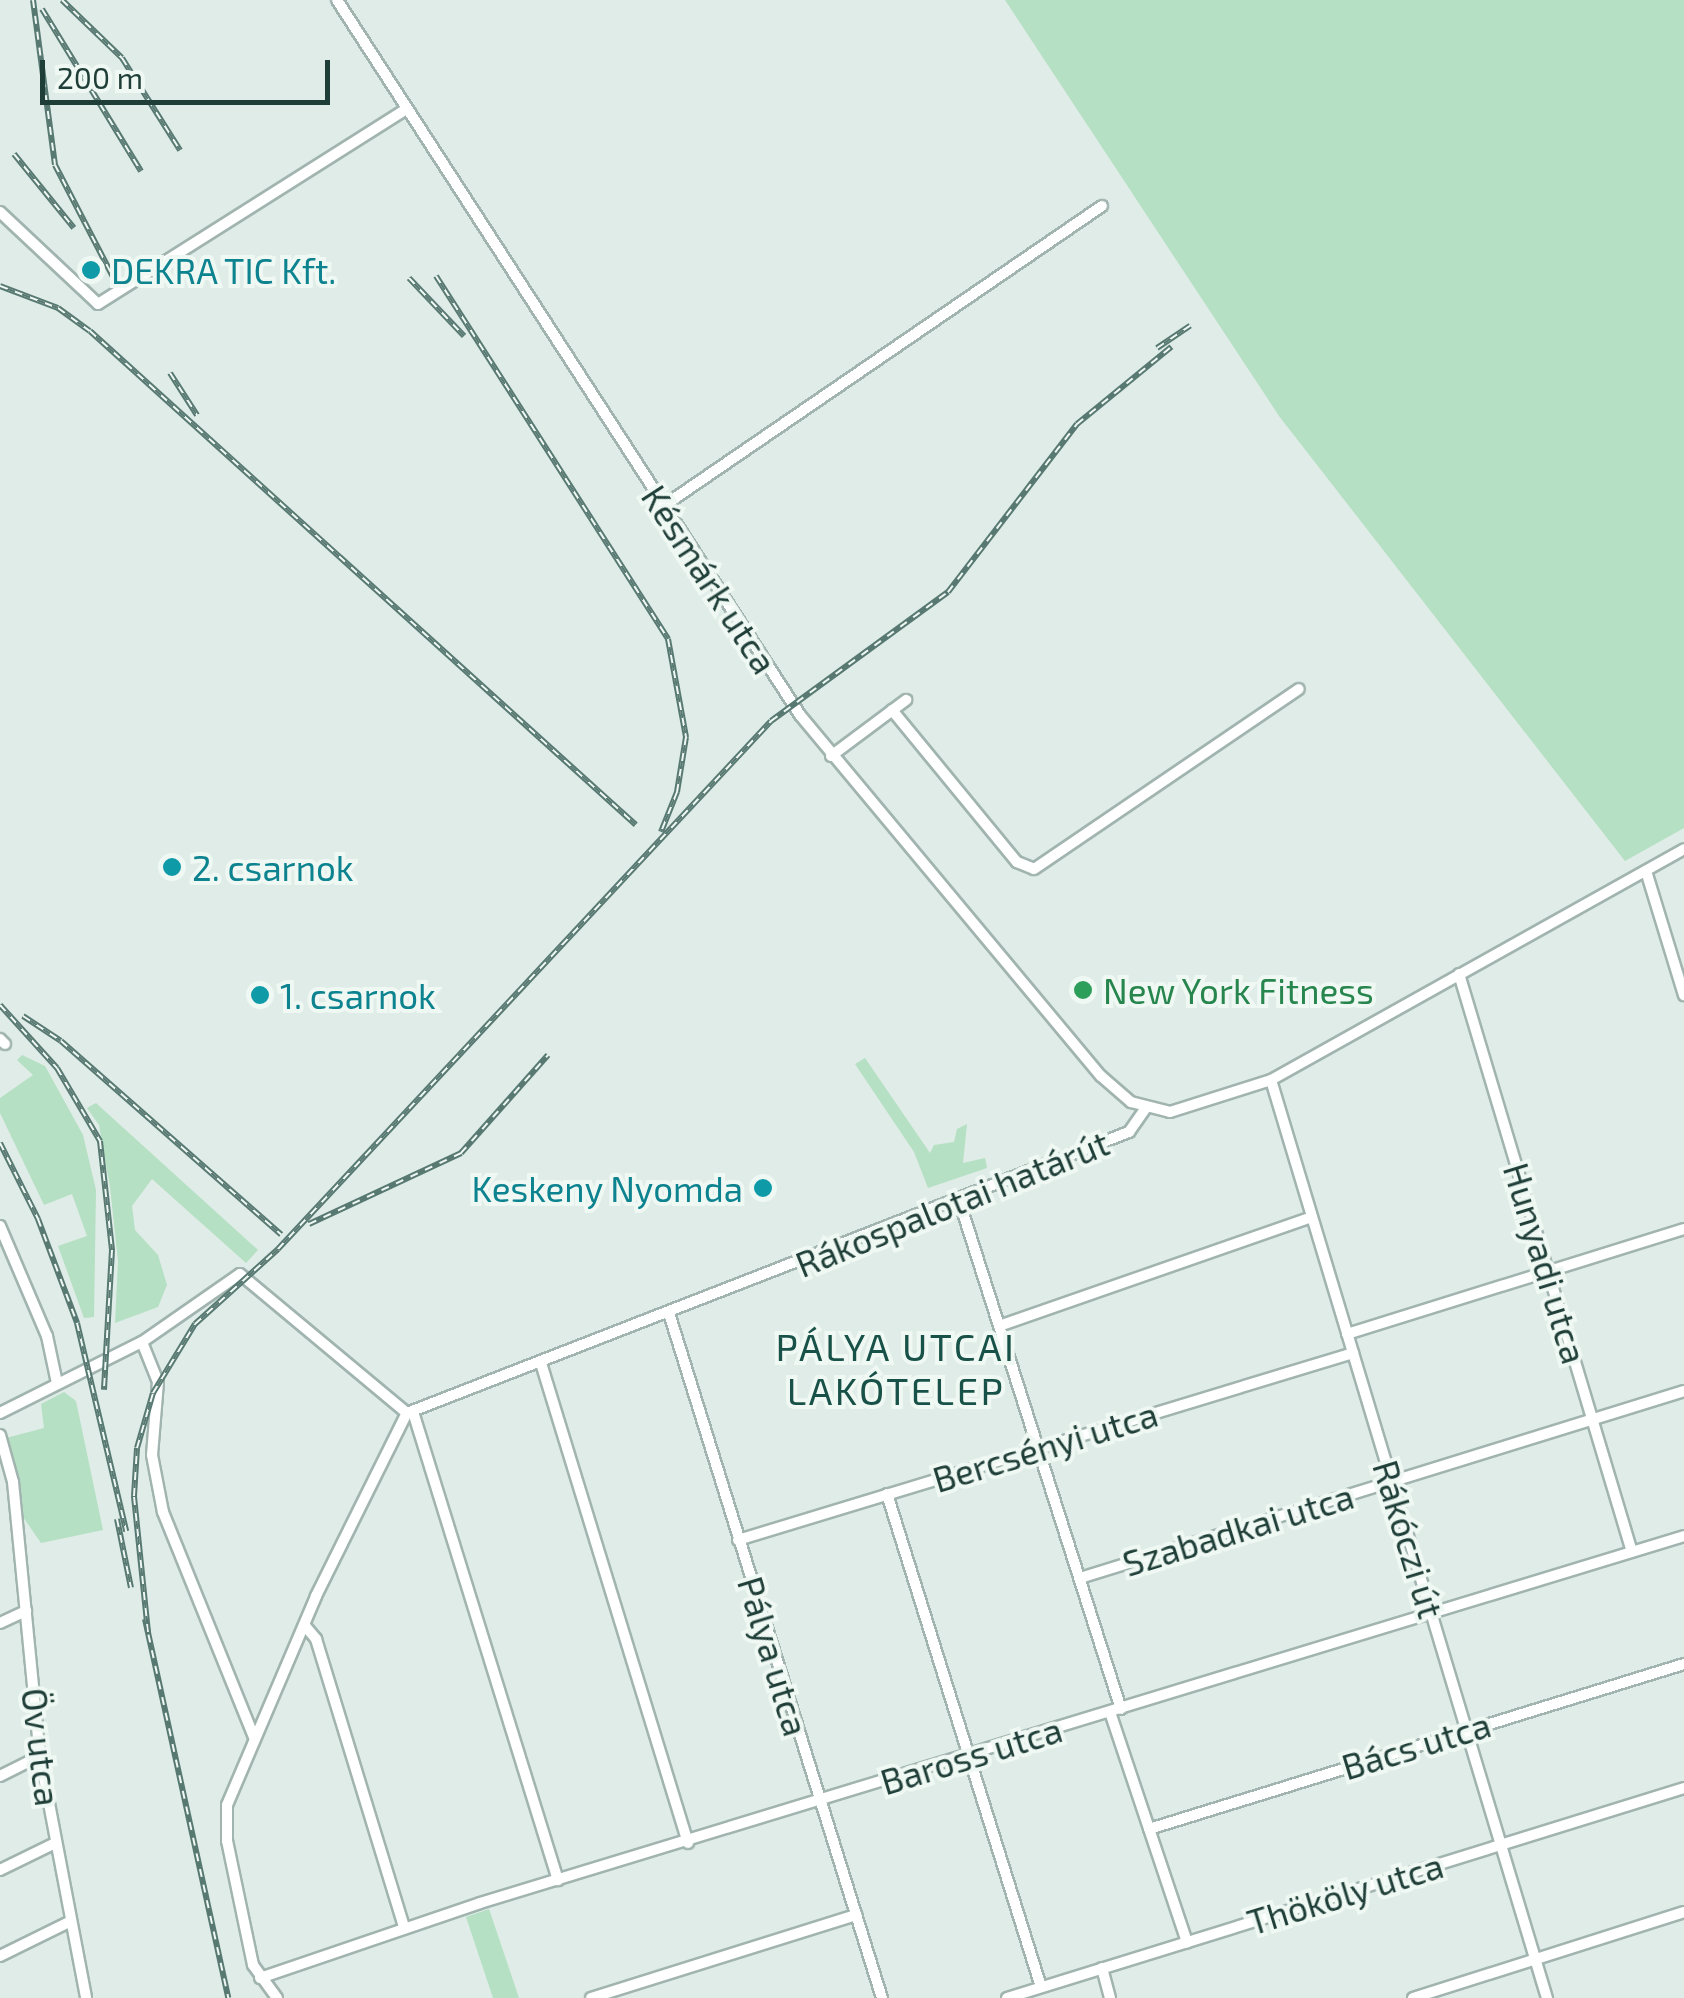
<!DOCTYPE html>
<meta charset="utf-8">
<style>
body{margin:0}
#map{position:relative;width:1684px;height:1998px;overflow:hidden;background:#dfece7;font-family:"Exo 2",sans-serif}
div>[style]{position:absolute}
.green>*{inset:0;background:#b5e0c3}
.roads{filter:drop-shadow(2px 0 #a1b4af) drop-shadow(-2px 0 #a1b4af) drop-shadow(0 2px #a1b4af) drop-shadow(0 -2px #a1b4af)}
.minor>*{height:10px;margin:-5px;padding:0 5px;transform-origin:5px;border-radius:5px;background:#fff}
.rail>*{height:6px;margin-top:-3px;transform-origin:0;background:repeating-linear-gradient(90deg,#f0f8f4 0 8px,#587972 0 16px);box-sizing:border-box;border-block:2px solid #587972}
.dots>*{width:28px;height:28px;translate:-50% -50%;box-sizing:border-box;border:5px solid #f0f8f4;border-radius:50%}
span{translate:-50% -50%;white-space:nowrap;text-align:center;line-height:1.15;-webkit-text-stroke:8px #f0f8f4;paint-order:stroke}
.culture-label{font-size:35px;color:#0d838f}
.left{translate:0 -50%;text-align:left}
.right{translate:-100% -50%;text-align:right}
.street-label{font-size:35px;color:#1e3e37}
.leisure-label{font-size:35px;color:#27864d}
.neighbourhood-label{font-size:38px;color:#185147;letter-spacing:2.5px}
.scale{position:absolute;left:40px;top:60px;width:290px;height:45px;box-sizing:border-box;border:5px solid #1e3e37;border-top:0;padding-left:12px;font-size:30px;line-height:35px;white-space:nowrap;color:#1e3e37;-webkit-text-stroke:8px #f0f8f4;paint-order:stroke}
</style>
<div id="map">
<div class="green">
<i style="clip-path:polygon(1005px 0,1684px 0,1684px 828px,1625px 861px,1279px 416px)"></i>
<i style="clip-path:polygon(22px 1055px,45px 1066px,83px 1135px,96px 1190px,94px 1317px,84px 1318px,58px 1246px,87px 1236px,72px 1194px,44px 1205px,0 1113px,0 1098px,33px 1075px,17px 1060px)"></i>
<i style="clip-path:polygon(865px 1058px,930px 1153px,934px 1145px,954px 1142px,957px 1129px,967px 1124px,963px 1163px,985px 1158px,987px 1168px,928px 1188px,914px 1152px,855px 1064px)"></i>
<i style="clip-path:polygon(96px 1103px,258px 1250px,246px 1263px,152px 1179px,132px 1206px,135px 1230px,158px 1255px,167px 1285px,158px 1307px,115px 1323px,118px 1261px,110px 1187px,99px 1125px,87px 1108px)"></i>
<i style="clip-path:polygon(64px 1392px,76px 1401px,103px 1530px,41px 1543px,23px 1517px,6px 1438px,44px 1428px,41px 1404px)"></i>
<i style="clip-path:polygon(489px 1909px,519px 1998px,493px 1998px,466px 1917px)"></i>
</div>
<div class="roads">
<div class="minor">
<i style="left:337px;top:0;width:852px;rotate:57.07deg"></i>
<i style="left:800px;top:715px;width:470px;rotate:50.2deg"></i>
<i style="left:1101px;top:1076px;width:40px;rotate:41deg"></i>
<i style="left:1131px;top:1102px;width:40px;rotate:14.4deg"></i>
<i style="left:1170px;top:1112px;width:106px;rotate:-17.6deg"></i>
<i style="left:1271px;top:1080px;width:473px;rotate:-29.2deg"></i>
<i style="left:0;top:212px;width:134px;rotate:43.2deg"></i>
<i style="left:98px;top:304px;width:363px;rotate:-32.3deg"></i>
<i style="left:662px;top:507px;width:533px;rotate:-34.38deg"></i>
<i style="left:892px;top:710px;width:197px;rotate:50.6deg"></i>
<i style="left:1017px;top:862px;width:18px;rotate:22deg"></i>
<i style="left:1034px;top:869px;width:320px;rotate:-34.2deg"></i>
<i style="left:831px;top:756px;width:94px;rotate:-36.7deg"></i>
<i style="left:1646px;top:871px;width:130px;rotate:73deg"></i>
<i style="left:1459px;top:974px;width:603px;rotate:73.34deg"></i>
<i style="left:0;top:1039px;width:7px;rotate:45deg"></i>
<i style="left:1271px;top:1080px;width:959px;rotate:73.27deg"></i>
<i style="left:959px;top:1200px;width:534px;rotate:72.35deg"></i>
<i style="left:0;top:1226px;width:120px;rotate:66.9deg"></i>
<i style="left:47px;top:1336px;width:48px;rotate:78deg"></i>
<i style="left:669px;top:1313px;width:717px;rotate:72.73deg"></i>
<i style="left:999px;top:1326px;width:331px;rotate:-19.2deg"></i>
<i style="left:1347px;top:1334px;width:353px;rotate:-17.3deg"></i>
<i style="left:142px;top:1342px;width:43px;rotate:68.2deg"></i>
<i style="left:158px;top:1382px;width:73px;rotate:94.7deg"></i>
<i style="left:152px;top:1455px;width:58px;rotate:79.1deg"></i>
<i style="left:163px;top:1512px;width:243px;rotate:68deg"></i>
<i style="left:541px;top:1363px;width:502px;rotate:72.97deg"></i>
<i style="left:0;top:1413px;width:159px;rotate:-26.6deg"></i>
<i style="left:142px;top:1342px;width:119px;rotate:-34.8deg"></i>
<i style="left:240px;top:1274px;width:217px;rotate:39.8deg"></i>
<i style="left:407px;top:1413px;width:775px;rotate:-21.27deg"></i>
<i style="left:1129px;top:1132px;width:29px;rotate:-55deg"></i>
<i style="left:414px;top:1415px;width:487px;rotate:72.8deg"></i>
<i style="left:0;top:1435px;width:49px;rotate:74.5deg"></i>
<i style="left:13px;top:1482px;width:275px;rotate:84.4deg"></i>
<i style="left:40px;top:1756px;width:246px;rotate:79.2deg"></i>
<i style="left:887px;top:1494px;width:516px;rotate:72.65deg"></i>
<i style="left:738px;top:1540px;width:643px;rotate:-16.91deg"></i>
<i style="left:1080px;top:1578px;width:632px;rotate:-17.2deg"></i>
<i style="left:0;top:1623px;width:29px;rotate:-25deg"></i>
<i style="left:306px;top:1627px;width:16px;rotate:50deg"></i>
<i style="left:316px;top:1639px;width:301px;rotate:73deg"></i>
<i style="left:1110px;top:1712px;width:243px;rotate:71.5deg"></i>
<i style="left:0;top:1776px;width:45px;rotate:-26.6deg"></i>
<i style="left:1149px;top:1829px;width:560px;rotate:-17.14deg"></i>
<i style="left:0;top:1870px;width:61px;rotate:-26.1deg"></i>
<i style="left:0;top:1956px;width:77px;rotate:-26.2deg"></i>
<i style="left:1102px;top:1968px;width:31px;rotate:75deg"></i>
<i style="left:260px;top:1978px;width:232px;rotate:-18.8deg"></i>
<i style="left:480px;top:1903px;width:1259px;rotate:-16.95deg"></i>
<i style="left:277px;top:1998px;width:41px;rotate:-126deg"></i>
<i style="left:253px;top:1965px;width:127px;rotate:-101.8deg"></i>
<i style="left:227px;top:1841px;width:36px;rotate:-90deg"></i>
<i style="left:227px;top:1805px;width:227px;rotate:-66.9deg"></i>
<i style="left:316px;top:1596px;width:204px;rotate:-63.6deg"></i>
<i style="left:591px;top:1998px;width:278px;rotate:-17.4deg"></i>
<i style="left:1007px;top:1998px;width:709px;rotate:-17.23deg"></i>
<i style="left:1413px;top:1998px;width:284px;rotate:-17.6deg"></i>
</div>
</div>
<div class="rail">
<i style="left:33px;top:0;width:166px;rotate:82.4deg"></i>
<i style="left:55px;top:165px;width:128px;rotate:62.6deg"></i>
<i style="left:62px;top:0;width:83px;rotate:44deg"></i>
<i style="left:122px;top:58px;width:109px;rotate:57.8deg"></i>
<i style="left:42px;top:9px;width:190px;rotate:58.6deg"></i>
<i style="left:14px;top:154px;width:95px;rotate:51deg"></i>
<i style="left:436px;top:276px;width:431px;rotate:57.4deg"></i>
<i style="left:668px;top:639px;width:100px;rotate:79.6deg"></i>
<i style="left:686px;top:737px;width:56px;rotate:99.3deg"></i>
<i style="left:677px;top:792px;width:43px;rotate:111.8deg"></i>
<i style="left:409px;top:278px;width:80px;rotate:46.5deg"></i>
<i style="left:0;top:286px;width:62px;rotate:20.8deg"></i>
<i style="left:58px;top:308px;width:39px;rotate:36deg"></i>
<i style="left:90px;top:331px;width:736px;rotate:42.14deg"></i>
<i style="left:1157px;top:348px;width:40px;rotate:-34deg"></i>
<i style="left:170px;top:373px;width:50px;rotate:57.3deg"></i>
<i style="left:0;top:1005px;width:85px;rotate:47.9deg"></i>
<i style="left:57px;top:1068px;width:85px;rotate:59.5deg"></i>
<i style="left:100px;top:1141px;width:110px;rotate:83.7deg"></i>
<i style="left:112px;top:1250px;width:140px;rotate:93.3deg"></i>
<i style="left:23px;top:1016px;width:45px;rotate:33.3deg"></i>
<i style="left:61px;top:1041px;width:293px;rotate:41.3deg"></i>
<i style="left:0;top:1143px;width:85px;rotate:63.4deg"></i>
<i style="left:38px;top:1219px;width:111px;rotate:69.4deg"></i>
<i style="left:77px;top:1323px;width:214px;rotate:76.7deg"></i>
<i style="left:309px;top:1224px;width:168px;rotate:-25deg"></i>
<i style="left:461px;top:1153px;width:131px;rotate:-48.4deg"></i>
<i style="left:117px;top:1519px;width:70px;rotate:78.5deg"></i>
<i style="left:145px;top:1619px;width:388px;rotate:77.6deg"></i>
<i style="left:148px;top:1632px;width:137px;rotate:-95.9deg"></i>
<i style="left:134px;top:1496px;width:48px;rotate:-86.4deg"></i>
<i style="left:137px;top:1448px;width:57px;rotate:-73.8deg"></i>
<i style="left:153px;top:1393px;width:81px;rotate:-58.7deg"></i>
<i style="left:195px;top:1324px;width:112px;rotate:-42.1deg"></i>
<i style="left:278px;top:1249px;width:722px;rotate:-46.96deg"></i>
<i style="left:771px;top:721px;width:219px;rotate:-36.1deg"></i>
<i style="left:948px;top:592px;width:212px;rotate:-52.5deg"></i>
<i style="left:1077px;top:424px;width:122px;rotate:-39.3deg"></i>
</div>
<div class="dots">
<i style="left:91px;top:270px;background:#0f9aa8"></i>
<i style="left:172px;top:867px;background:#0f9aa8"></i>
<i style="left:1083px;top:990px;background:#2e9e5b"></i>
<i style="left:260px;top:995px;background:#0f9aa8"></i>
<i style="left:763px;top:1188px;background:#0f9aa8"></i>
</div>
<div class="culture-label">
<span class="left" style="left:111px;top:270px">DEKRA TIC Kft.</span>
<span class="left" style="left:192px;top:867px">2. csarnok</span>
<span class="left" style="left:280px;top:995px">1. csarnok</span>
<span class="right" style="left:743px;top:1188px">Keskeny Nyomda</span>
</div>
<div class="street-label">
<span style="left:710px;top:579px;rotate:57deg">Késmárk utca</span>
<span style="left:952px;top:1203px;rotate:-22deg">Rákospalotai határút</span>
<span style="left:1546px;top:1263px;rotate:73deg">Hunyadi utca</span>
<span style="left:1045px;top:1446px;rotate:-17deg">Bercsényi utca</span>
<span style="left:1238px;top:1529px;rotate:-17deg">Szabadkai utca</span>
<span style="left:1409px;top:1539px;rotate:73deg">Rákóczi út</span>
<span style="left:774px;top:1656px;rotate:73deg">Pálya utca</span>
<span style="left:1416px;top:1745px;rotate:-17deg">Bács utca</span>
<span style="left:42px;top:1747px;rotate:83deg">Öv utca</span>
<span style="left:971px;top:1755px;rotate:-17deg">Baross utca</span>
<span style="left:1345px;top:1893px;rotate:-17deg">Thököly utca</span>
</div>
<div class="leisure-label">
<span class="left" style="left:1103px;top:990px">New York Fitness</span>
</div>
<div class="neighbourhood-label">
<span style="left:896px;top:1369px">PÁLYA UTCAI<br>LAKÓTELEP</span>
</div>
<div class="scale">200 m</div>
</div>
